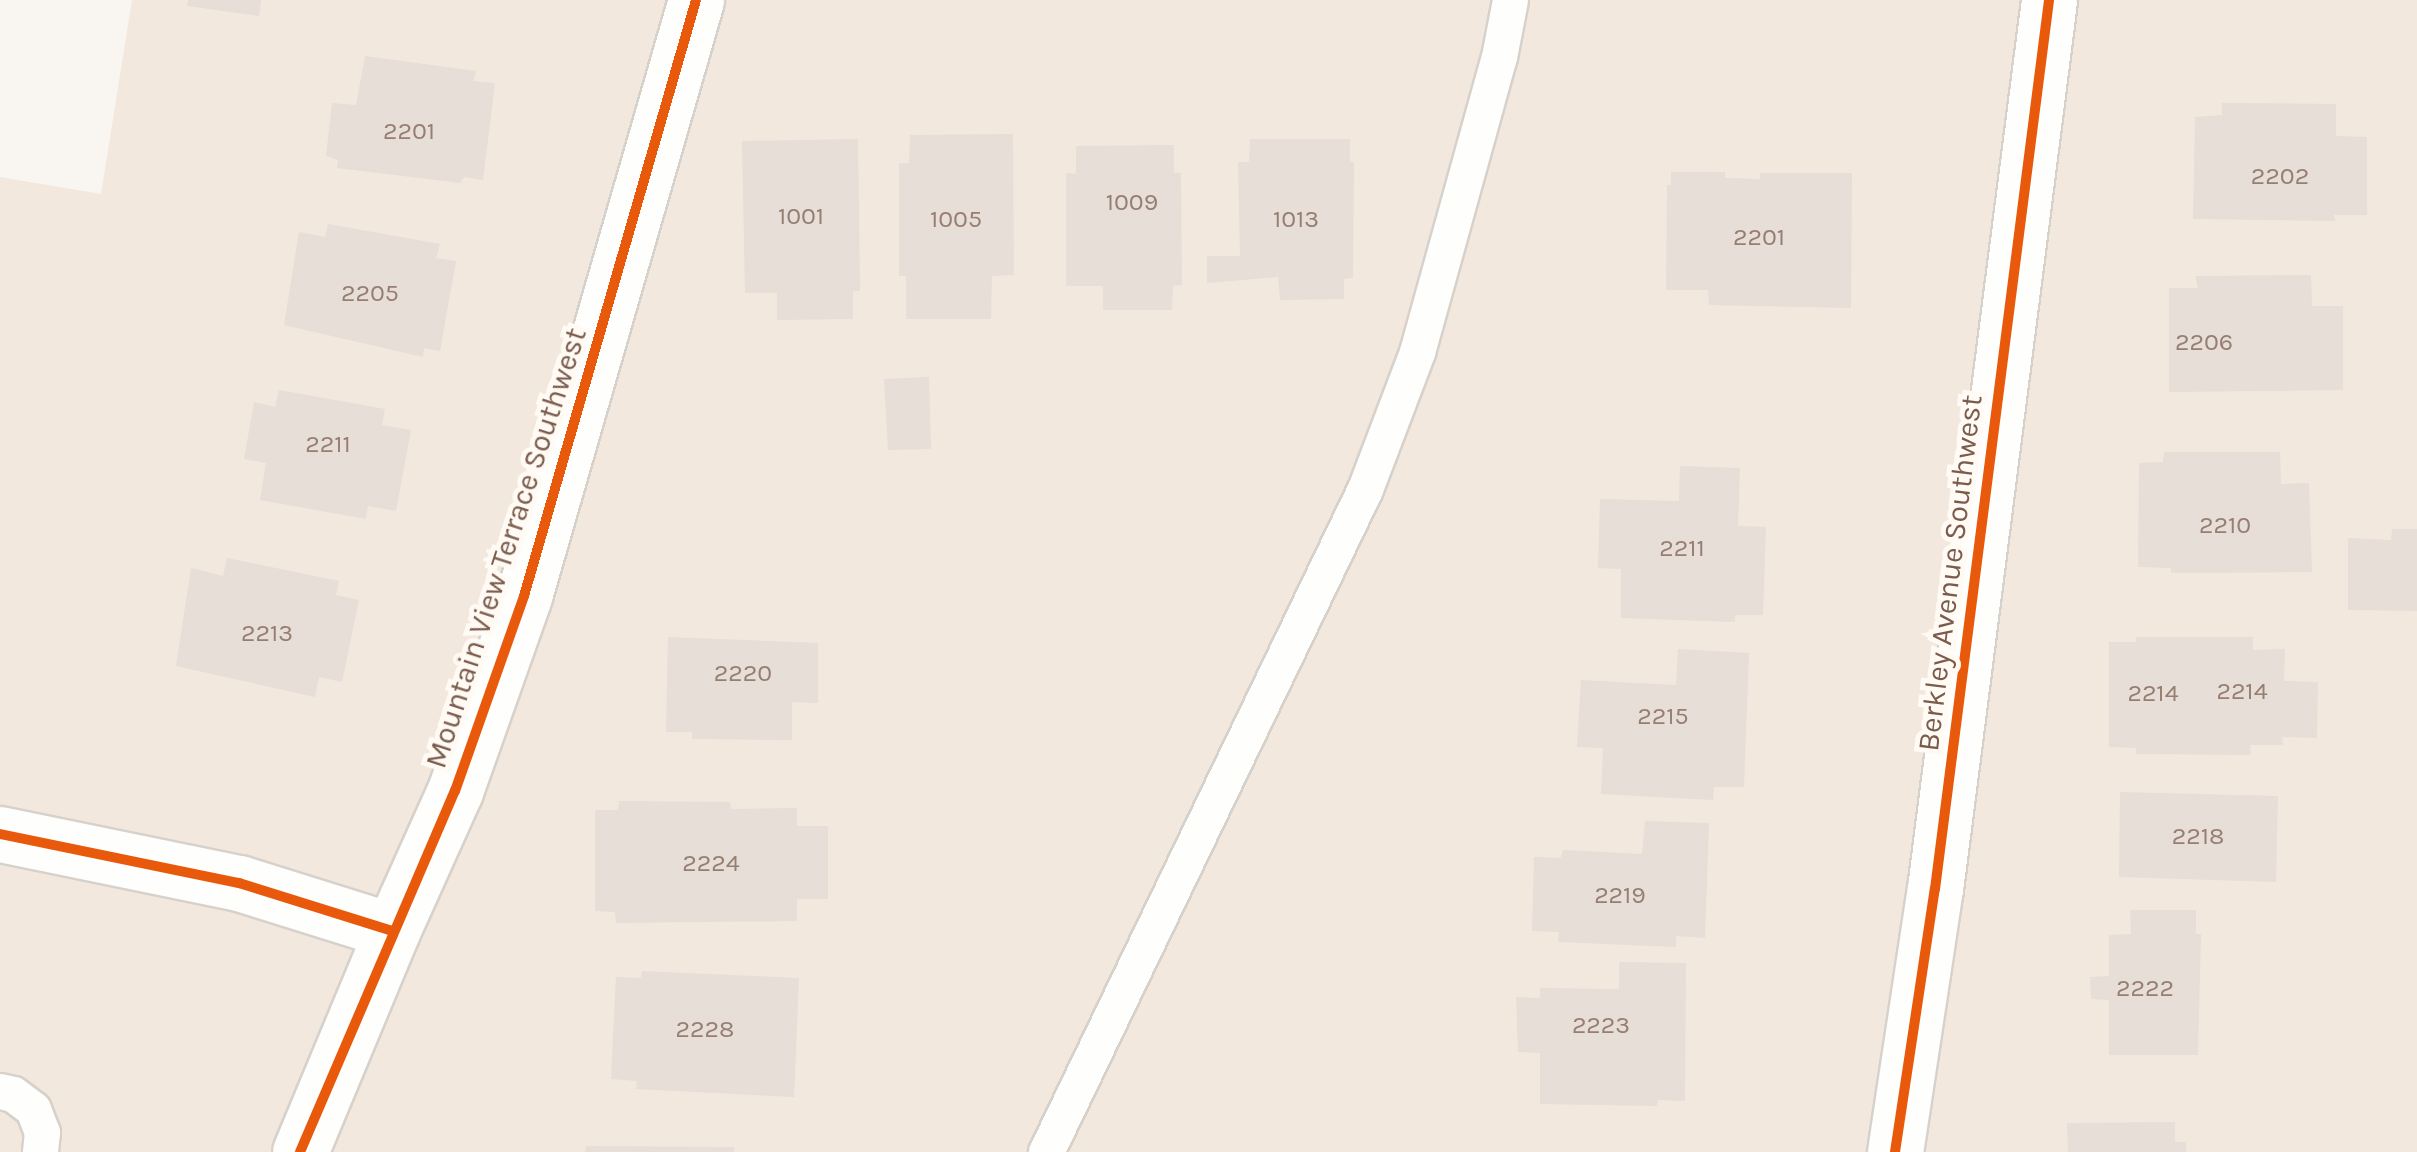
<!DOCTYPE html>
<style>
body{margin:0}
#map{position:relative;width:2417px;height:1152px;overflow:hidden;background:#f9f5f0;font-family:Karla,sans-serif}
div>[style]{position:absolute}
.residential>*{inset:0;background:#f2e8de}
.building>*{inset:0;background:#e6ded7}
.roads{filter:drop-shadow(2px 0 #d7d1cb) drop-shadow(-2px 0 #d7d1cb) drop-shadow(0 2px #d7d1cb) drop-shadow(0 -2px #d7d1cb)}
.lane>*{height:35px;margin:-17.5px;padding:0 17.5px;transform-origin:17.5px;border-radius:17.5px;background:#fefefd}
.street>*{height:55px;margin:-27.5px;padding:0 27.5px;transform-origin:27.5px;border-radius:27.5px;background:#fefefd}
.secondary>*{height:55px;margin:-27.5px;padding:0 27.5px;transform-origin:27.5px;border-radius:27.5px;background:#fefefd}
.cycleway>*{height:10px;margin:-5px;padding:0 5px;transform-origin:5px;border-radius:5px;background:#e8590c}
span{translate:-50% -50%;white-space:nowrap;text-align:center;line-height:1.15;-webkit-text-stroke:10px #fffaf3;paint-order:stroke}
.number-label{font-size:25px;color:#977e72}
.number-label span{-webkit-text-stroke-width:0}
.street-label{font-size:30px;color:#7a5c4d}
</style>
<div id="map">
<div class="residential">
<i style="clip-path:polygon(132px 0,2417px 0,2417px 1152px,0 1152px,0 177px,101px 194px)"></i>
</div>
<div class="building">
<i style="clip-path:polygon(188px 0,261px 0,259px 16px,187px 6px)"></i>
<i style="clip-path:polygon(365px 56px,476px 71px,473px 81px,495px 83px,483px 180px,464px 177px,460px 183px,337px 168px,338px 160px,326px 156px,332px 103px,356px 105px)"></i>
<i style="clip-path:polygon(2222px 103px,2336px 104px,2336px 136px,2367px 137px,2367px 215px,2334px 215px,2335px 221px,2193px 219px,2195px 117px,2222px 115px)"></i>
<i style="clip-path:polygon(1013px 134px,1014px 275px,992px 276px,991px 319px,906px 319px,906px 276px,899px 276px,899px 163px,909px 163px,910px 135px)"></i>
<i style="clip-path:polygon(858px 139px,860px 291px,853px 291px,853px 319px,777px 320px,777px 293px,745px 293px,742px 141px)"></i>
<i style="clip-path:polygon(1250px 139px,1350px 139px,1350px 162px,1354px 162px,1353px 278px,1344px 279px,1344px 299px,1280px 300px,1278px 277px,1207px 283px,1207px 256px,1240px 256px,1238px 162px,1249px 162px)"></i>
<i style="clip-path:polygon(1174px 145px,1174px 173px,1181px 173px,1182px 285px,1173px 286px,1172px 310px,1103px 310px,1103px 286px,1066px 286px,1066px 173px,1076px 174px,1076px 146px)"></i>
<i style="clip-path:polygon(1671px 172px,1725px 172px,1725px 178px,1760px 179px,1760px 173px,1852px 173px,1851px 308px,1709px 305px,1708px 290px,1666px 290px,1667px 185px,1671px 185px)"></i>
<i style="clip-path:polygon(328px 224px,440px 244px,436px 258px,456px 261px,440px 351px,424px 348px,423px 357px,284px 325px,299px 232px,325px 237px)"></i>
<i style="clip-path:polygon(2311px 275px,2312px 306px,2343px 306px,2343px 390px,2169px 392px,2169px 288px,2198px 288px,2195px 276px)"></i>
<i style="clip-path:polygon(929px 377px,931px 449px,888px 450px,884px 379px)"></i>
<i style="clip-path:polygon(279px 390px,385px 409px,382px 425px,411px 430px,396px 511px,368px 506px,366px 519px,260px 500px,266px 463px,244px 459px,254px 402px,275px 407px)"></i>
<i style="clip-path:polygon(2164px 452px,2280px 452px,2281px 484px,2309px 483px,2312px 572px,2171px 573px,2171px 568px,2138px 567px,2139px 463px,2163px 462px)"></i>
<i style="clip-path:polygon(1680px 466px,1740px 468px,1738px 526px,1766px 527px,1763px 615px,1735px 615px,1735px 622px,1621px 618px,1621px 569px,1598px 568px,1600px 499px,1679px 501px)"></i>
<i style="clip-path:polygon(2392px 529px,2417px 529px,2417px 611px,2348px 610px,2348px 538px,2391px 540px)"></i>
<i style="clip-path:polygon(227px 558px,339px 581px,336px 595px,359px 600px,342px 682px,319px 677px,315px 697px,176px 666px,191px 568px,223px 576px)"></i>
<i style="clip-path:polygon(668px 637px,818px 643px,818px 703px,792px 702px,792px 740px,692px 739px,692px 732px,666px 732px)"></i>
<i style="clip-path:polygon(2136px 637px,2253px 637px,2253px 650px,2285px 649px,2284px 681px,2318px 682px,2317px 738px,2282px 737px,2283px 745px,2250px 745px,2251px 755px,2136px 754px,2136px 748px,2109px 747px,2109px 642px,2136px 642px)"></i>
<i style="clip-path:polygon(1678px 649px,1749px 653px,1744px 787px,1714px 787px,1713px 800px,1601px 794px,1603px 748px,1577px 747px,1581px 680px,1676px 685px)"></i>
<i style="clip-path:polygon(2120px 792px,2278px 796px,2276px 882px,2119px 877px)"></i>
<i style="clip-path:polygon(619px 801px,730px 802px,731px 809px,797px 808px,797px 826px,828px 826px,828px 899px,797px 899px,797px 921px,616px 923px,615px 912px,595px 911px,595px 810px,618px 810px)"></i>
<i style="clip-path:polygon(1645px 821px,1709px 823px,1705px 938px,1676px 936px,1676px 947px,1558px 942px,1559px 932px,1532px 931px,1534px 857px,1561px 858px,1563px 850px,1642px 854px)"></i>
<i style="clip-path:polygon(2130px 910px,2196px 910px,2196px 934px,2201px 934px,2198px 1055px,2109px 1055px,2109px 1000px,2091px 999px,2090px 977px,2109px 976px,2109px 935px,2131px 934px)"></i>
<i style="clip-path:polygon(1619px 962px,1686px 963px,1685px 1101px,1658px 1100px,1657px 1106px,1540px 1104px,1540px 1053px,1518px 1052px,1516px 997px,1540px 998px,1540px 988px,1619px 989px)"></i>
<i style="clip-path:polygon(642px 971px,799px 978px,794px 1097px,636px 1089px,637px 1081px,611px 1079px,616px 977px,641px 978px)"></i>
<i style="clip-path:polygon(2175px 1122px,2175px 1142px,2186px 1142px,2186px 1152px,2068px 1152px,2067px 1123px)"></i>
<i style="clip-path:polygon(586px 1146px,734px 1147px,734px 1152px,585px 1152px)"></i>
</div>
<div class="roads">
<div class="lane">
<i style="left:0;top:1091px;width:13px;rotate:13deg"></i>
<i style="left:13px;top:1094px;width:25px;rotate:37deg"></i>
<i style="left:33px;top:1109px;width:25px;rotate:69deg"></i>
<i style="left:42px;top:1132px;width:20px;rotate:96deg"></i>
<i style="left:1046px;top:1152px;width:736px;rotate:-64.31deg"></i>
<i style="left:1365px;top:489px;width:147px;rotate:-69.2deg"></i>
<i style="left:1417px;top:352px;width:306px;rotate:-74.5deg"></i>
<i style="left:1499px;top:57px;width:58px;rotate:-79.1deg"></i>
</div>
<div class="street">
<i style="left:392px;top:931px;width:154px;rotate:-65.8deg"></i>
<i style="left:455px;top:791px;width:207px;rotate:-70.5deg"></i>
<i style="left:524px;top:596px;width:620px;rotate:-73.9deg"></i>
<i style="left:1895px;top:1152px;width:266px;rotate:-81.4deg"></i>
<i style="left:1935px;top:889px;width:896px;rotate:-82.69deg"></i>
</div>
<div class="secondary">
<i style="left:0;top:834px;width:244px;rotate:11.6deg"></i>
<i style="left:239px;top:883px;width:160px;rotate:17.4deg"></i>
<i style="left:392px;top:931px;width:239px;rotate:112.6deg"></i>
</div>
</div>
<div class="cycleway">
<i style="left:0;top:834px;width:244px;rotate:11.6deg"></i>
<i style="left:239px;top:883px;width:160px;rotate:17.4deg"></i>
<i style="left:300px;top:1152px;width:393px;rotate:-66.8deg"></i>
<i style="left:455px;top:791px;width:207px;rotate:-70.5deg"></i>
<i style="left:524px;top:596px;width:620px;rotate:-73.9deg"></i>
<i style="left:1895px;top:1152px;width:266px;rotate:-81.4deg"></i>
<i style="left:1935px;top:889px;width:896px;rotate:-82.69deg"></i>
</div>
<div class="number-label">
<span style="left:409px;top:131px">2201</span>
<span style="left:2280px;top:176px">2202</span>
<span style="left:1132px;top:202px">1009</span>
<span style="left:801px;top:216px">1001</span>
<span style="left:956px;top:219px">1005</span>
<span style="left:1296px;top:219px">1013</span>
<span style="left:1759px;top:237px">2201</span>
<span style="left:370px;top:293px">2205</span>
<span style="left:2204px;top:342px">2206</span>
<span style="left:328px;top:444px">2211</span>
<span style="left:2225px;top:525px">2210</span>
<span style="left:1682px;top:548px">2211</span>
<span style="left:267px;top:633px">2213</span>
<span style="left:743px;top:673px">2220</span>
<span style="left:2242px;top:691px">2214</span>
<span style="left:2153px;top:693px">2214</span>
<span style="left:1663px;top:716px">2215</span>
<span style="left:2198px;top:836px">2218</span>
<span style="left:711px;top:863px">2224</span>
<span style="left:1620px;top:895px">2219</span>
<span style="left:2145px;top:988px">2222</span>
<span style="left:1601px;top:1025px">2223</span>
<span style="left:705px;top:1029px">2228</span>
</div>
<div class="street-label">
<span style="left:506px;top:548px;rotate:-72deg">Mountain View Terrace Southwest</span>
<span style="left:1950px;top:573px;rotate:-83deg">Berkley Avenue Southwest</span>
</div>
</div>
